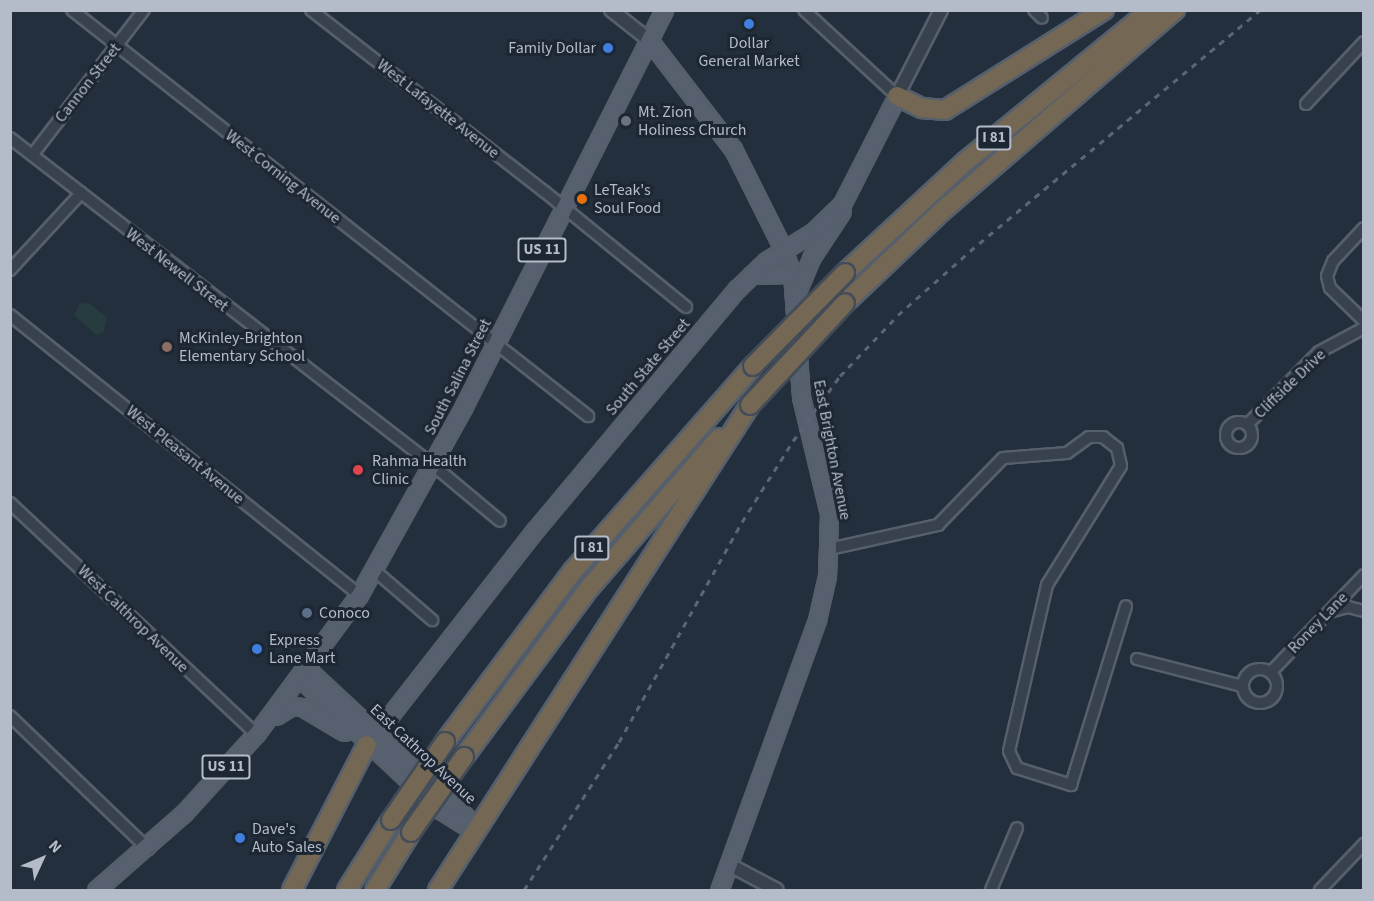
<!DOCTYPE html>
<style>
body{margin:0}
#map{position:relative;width:1374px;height:901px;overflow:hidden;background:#242f3e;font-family:"Source Sans 3",sans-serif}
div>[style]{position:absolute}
.green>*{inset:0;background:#263c3f}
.roads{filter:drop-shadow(2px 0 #565f6c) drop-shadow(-2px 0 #565f6c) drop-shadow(0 2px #565f6c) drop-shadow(0 -2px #565f6c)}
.minor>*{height:10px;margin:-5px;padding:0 5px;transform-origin:5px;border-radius:5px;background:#38414e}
.minor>.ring{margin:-5px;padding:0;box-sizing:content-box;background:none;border:10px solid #38414e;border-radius:50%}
.tertiary>*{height:12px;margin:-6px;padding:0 6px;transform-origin:6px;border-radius:6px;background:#38414e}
.primary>*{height:15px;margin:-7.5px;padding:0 7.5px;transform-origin:7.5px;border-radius:7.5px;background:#56606e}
.motorway>*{height:18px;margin:-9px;padding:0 9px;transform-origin:9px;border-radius:9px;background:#746855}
.rail>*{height:3px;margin-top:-1.5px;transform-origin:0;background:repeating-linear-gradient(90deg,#5a6575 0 6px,transparent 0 12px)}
.bridges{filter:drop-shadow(2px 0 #434c59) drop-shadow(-2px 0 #434c59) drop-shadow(0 2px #434c59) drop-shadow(0 -2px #434c59)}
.motorway-bridge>*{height:18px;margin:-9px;padding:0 9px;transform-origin:9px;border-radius:9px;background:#746855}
.dots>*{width:16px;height:16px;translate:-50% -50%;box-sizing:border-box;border:3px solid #1d2633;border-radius:50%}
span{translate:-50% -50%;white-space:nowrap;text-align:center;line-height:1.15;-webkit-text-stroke:6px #1d2633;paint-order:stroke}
.shield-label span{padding:2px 4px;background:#1d2633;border:2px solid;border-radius:4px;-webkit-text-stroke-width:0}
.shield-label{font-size:15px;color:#b4bcc9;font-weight:700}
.poi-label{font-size:16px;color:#b4bcc9}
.right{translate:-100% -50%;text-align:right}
.left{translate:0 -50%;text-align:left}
.street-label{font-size:16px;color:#b4bcc9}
.frame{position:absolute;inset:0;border:12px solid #b4bcc9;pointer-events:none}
.north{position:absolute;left:12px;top:829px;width:60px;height:60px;-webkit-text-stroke:4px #1d2633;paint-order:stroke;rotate:46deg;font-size:16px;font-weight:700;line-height:24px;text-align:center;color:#b4bcc9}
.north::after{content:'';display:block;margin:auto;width:21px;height:27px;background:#b4bcc9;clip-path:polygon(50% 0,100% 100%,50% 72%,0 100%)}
</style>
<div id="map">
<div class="green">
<i style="clip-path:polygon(80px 303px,90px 304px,107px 318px,103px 333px,96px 335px,74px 315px)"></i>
</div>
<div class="roads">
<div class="minor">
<i style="left:72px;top:10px;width:657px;rotate:38.2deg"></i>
<i style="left:311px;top:10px;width:296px;rotate:37.9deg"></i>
<i style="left:545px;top:192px;width:182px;rotate:39.2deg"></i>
<i style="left:804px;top:10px;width:127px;rotate:42.8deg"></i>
<i style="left:1034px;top:10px;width:11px;rotate:45deg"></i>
<i style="left:1306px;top:104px;width:85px;rotate:-46.9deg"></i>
<i style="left:10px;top:138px;width:535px;rotate:37.71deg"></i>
<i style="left:433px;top:465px;width:87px;rotate:39.9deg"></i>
<i style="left:33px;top:154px;width:182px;rotate:-52.4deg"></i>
<i style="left:1364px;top:228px;width:45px;rotate:133.2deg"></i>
<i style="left:1333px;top:261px;width:16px;rotate:112deg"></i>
<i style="left:1327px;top:276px;width:12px;rotate:76deg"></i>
<i style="left:1330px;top:288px;width:47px;rotate:44.1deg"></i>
<i style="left:10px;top:270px;width:105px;rotate:-47.3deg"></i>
<i style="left:10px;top:315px;width:447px;rotate:38.7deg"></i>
<i class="ring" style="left:1226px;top:422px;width:16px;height:16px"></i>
<i style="left:1248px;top:424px;width:101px;rotate:-45.4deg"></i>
<i style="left:1319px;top:352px;width:51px;rotate:-28.1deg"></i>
<i style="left:10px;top:503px;width:337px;rotate:43.2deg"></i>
<i style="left:829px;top:549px;width:112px;rotate:-12.4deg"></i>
<i style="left:938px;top:525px;width:93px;rotate:-45.9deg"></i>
<i style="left:1003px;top:458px;width:64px;rotate:-4.5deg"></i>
<i style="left:1067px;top:453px;width:27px;rotate:-36deg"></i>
<i style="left:1089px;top:437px;width:14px"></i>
<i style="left:1103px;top:437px;width:18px;rotate:38deg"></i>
<i style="left:1117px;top:448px;width:18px;rotate:77deg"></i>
<i style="left:1121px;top:466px;width:140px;rotate:121.9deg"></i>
<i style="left:1047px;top:585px;width:170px;rotate:102.9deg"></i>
<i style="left:1009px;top:751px;width:19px;rotate:65deg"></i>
<i style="left:1017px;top:768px;width:57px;rotate:17.5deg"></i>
<i style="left:1071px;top:785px;width:187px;rotate:-72.9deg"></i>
<i style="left:374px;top:570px;width:77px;rotate:40.8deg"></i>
<i style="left:1329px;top:612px;width:20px;rotate:-15deg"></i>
<i style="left:1348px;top:607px;width:16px;rotate:14deg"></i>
<i style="left:1137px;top:659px;width:108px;rotate:14.4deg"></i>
<i class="ring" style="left:1243px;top:669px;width:24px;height:24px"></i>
<i style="left:1272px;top:671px;width:133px;rotate:-46.2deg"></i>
<i style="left:10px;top:716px;width:192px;rotate:43.9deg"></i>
<i style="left:991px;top:890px;width:67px;rotate:-67.2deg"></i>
<i style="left:1320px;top:890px;width:64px;rotate:-46.3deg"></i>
</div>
<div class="tertiary">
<i style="left:611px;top:10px;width:48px;rotate:38.3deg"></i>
<i style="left:897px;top:96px;width:97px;rotate:-62.9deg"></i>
<i style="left:728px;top:864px;width:55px;rotate:28deg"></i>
</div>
<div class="primary">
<i style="left:649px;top:40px;width:138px;rotate:52.4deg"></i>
<i style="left:733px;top:149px;width:112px;rotate:63.4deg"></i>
<i style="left:783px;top:249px;width:27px;rotate:70deg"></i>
<i style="left:792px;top:274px;width:123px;rotate:85.8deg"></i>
<i style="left:801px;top:397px;width:120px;rotate:76.5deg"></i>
<i style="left:829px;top:514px;width:62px;rotate:91.8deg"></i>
<i style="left:827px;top:576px;width:45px;rotate:102.8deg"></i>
<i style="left:817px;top:620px;width:287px;rotate:109.9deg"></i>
<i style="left:751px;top:275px;width:41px;rotate:-1.4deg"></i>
<i style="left:796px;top:294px;width:39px;rotate:-67deg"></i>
<i style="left:811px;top:258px;width:56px;rotate:-56.6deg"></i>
<i style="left:307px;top:669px;width:216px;rotate:42.9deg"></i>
<i style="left:465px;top:816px;width:17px;rotate:59deg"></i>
<i style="left:301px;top:679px;width:191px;rotate:43.3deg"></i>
<i style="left:440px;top:810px;width:40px;rotate:32deg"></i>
<i style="left:276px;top:716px;width:19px;rotate:-32deg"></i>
<i style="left:292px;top:706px;width:10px;rotate:6deg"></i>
<i style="left:302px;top:707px;width:49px;rotate:30.8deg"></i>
<i style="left:367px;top:745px;width:274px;rotate:-52deg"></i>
<i style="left:536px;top:529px;width:313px;rotate:-50.1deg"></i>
<i style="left:737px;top:289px;width:40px;rotate:-44deg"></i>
<i style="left:766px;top:261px;width:55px;rotate:-31.7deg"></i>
<i style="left:813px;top:232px;width:40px;rotate:-44deg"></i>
<i style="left:842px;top:204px;width:121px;rotate:-63deg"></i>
<i style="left:96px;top:890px;width:117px;rotate:-41.2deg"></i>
<i style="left:184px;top:813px;width:107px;rotate:-47.7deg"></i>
<i style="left:256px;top:734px;width:173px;rotate:-53.5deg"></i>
<i style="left:359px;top:595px;width:216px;rotate:-60.9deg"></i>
<i style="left:464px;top:406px;width:444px;rotate:-63.2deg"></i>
</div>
<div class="motorway">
<i style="left:897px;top:96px;width:28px;rotate:26deg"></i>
<i style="left:922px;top:108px;width:23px;rotate:5deg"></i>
<i style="left:945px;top:110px;width:188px;rotate:-32.2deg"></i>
<i style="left:845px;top:273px;width:163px;rotate:-42.8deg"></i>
<i style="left:965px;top:162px;width:240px;rotate:-39.3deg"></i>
<i style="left:845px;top:303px;width:134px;rotate:-43.5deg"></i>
<i style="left:942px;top:211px;width:308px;rotate:-40.8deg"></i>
<i style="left:445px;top:742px;width:214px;rotate:-53.2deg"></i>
<i style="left:573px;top:571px;width:273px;rotate:-48.7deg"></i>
<i style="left:464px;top:757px;width:212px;rotate:-53.5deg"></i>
<i style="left:590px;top:587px;width:197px;rotate:-49.1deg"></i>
<i style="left:292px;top:890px;width:163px;rotate:-62.7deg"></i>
<i style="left:347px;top:890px;width:83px;rotate:-57.8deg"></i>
<i style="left:375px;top:890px;width:68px;rotate:-58.2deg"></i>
<i style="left:438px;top:890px;width:577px;rotate:-57.25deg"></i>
</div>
</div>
<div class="rail">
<i style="left:524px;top:890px;width:176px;rotate:-57.3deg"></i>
<i style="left:619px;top:742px;width:252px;rotate:-60.8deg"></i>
<i style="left:742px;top:522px;width:96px;rotate:-57.8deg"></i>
<i style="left:793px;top:441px;width:80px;rotate:-54.1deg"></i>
<i style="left:840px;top:376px;width:84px;rotate:-46.4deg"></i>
<i style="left:898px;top:315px;width:96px;rotate:-41.6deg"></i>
<i style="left:970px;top:251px;width:377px;rotate:-39.7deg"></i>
</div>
<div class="bridges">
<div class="motorway-bridge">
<i style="left:753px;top:366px;width:131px;rotate:-45.3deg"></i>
<i style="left:750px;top:405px;width:139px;rotate:-47deg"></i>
<i style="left:391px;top:820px;width:95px;rotate:-55.3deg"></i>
<i style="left:411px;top:832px;width:92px;rotate:-54.8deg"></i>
</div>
</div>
<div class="dots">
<i style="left:749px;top:24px;background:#3f7fe0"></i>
<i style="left:608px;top:48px;background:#3f7fe0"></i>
<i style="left:626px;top:121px;background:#6b7280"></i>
<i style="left:582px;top:199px;background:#e8710a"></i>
<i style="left:167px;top:347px;background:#8d6e63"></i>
<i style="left:358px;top:470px;background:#e0444e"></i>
<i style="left:307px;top:613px;background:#5c6f8a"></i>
<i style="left:257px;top:649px;background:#3f7fe0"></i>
<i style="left:240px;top:838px;background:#3f7fe0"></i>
</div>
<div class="shield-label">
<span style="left:994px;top:138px">I 81</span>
<span style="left:542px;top:250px">US 11</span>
<span style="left:592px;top:548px">I 81</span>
<span style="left:226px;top:767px">US 11</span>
</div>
<div class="poi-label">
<span style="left:749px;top:52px">Dollar<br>General Market</span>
<span class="right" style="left:596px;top:48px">Family Dollar</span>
<span class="left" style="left:638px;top:121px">Mt. Zion<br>Holiness Church</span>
<span class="left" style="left:594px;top:199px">LeTeak's<br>Soul Food</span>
<span class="left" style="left:179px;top:347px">McKinley-Brighton<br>Elementary School</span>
<span class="left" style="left:372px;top:470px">Rahma Health<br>Clinic</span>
<span class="left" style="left:319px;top:613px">Conoco</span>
<span class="left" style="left:269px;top:649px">Express<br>Lane Mart</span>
<span class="left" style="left:252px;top:838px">Dave's<br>Auto Sales</span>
</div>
<div class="street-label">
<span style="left:88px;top:83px;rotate:-52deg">Cannon Street</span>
<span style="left:438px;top:109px;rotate:38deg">West Lafayette Avenue</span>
<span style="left:283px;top:177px;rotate:38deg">West Corning Avenue</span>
<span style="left:177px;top:270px;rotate:38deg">West Newell Street</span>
<span style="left:648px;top:367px;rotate:-50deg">South State Street</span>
<span style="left:458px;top:377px;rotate:-63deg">South Salina Street</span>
<span style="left:1290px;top:384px;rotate:-44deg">Cliffside Drive</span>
<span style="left:832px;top:450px;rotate:79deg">East Brighton Avenue</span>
<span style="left:185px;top:455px;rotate:39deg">West Pleasant Avenue</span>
<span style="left:133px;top:619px;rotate:44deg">West Calthrop Avenue</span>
<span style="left:1318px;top:623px;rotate:-46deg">Roney Lane</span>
<span style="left:423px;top:754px;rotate:43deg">East Cathrop Avenue</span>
</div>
<div class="frame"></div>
<div class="north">N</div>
</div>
